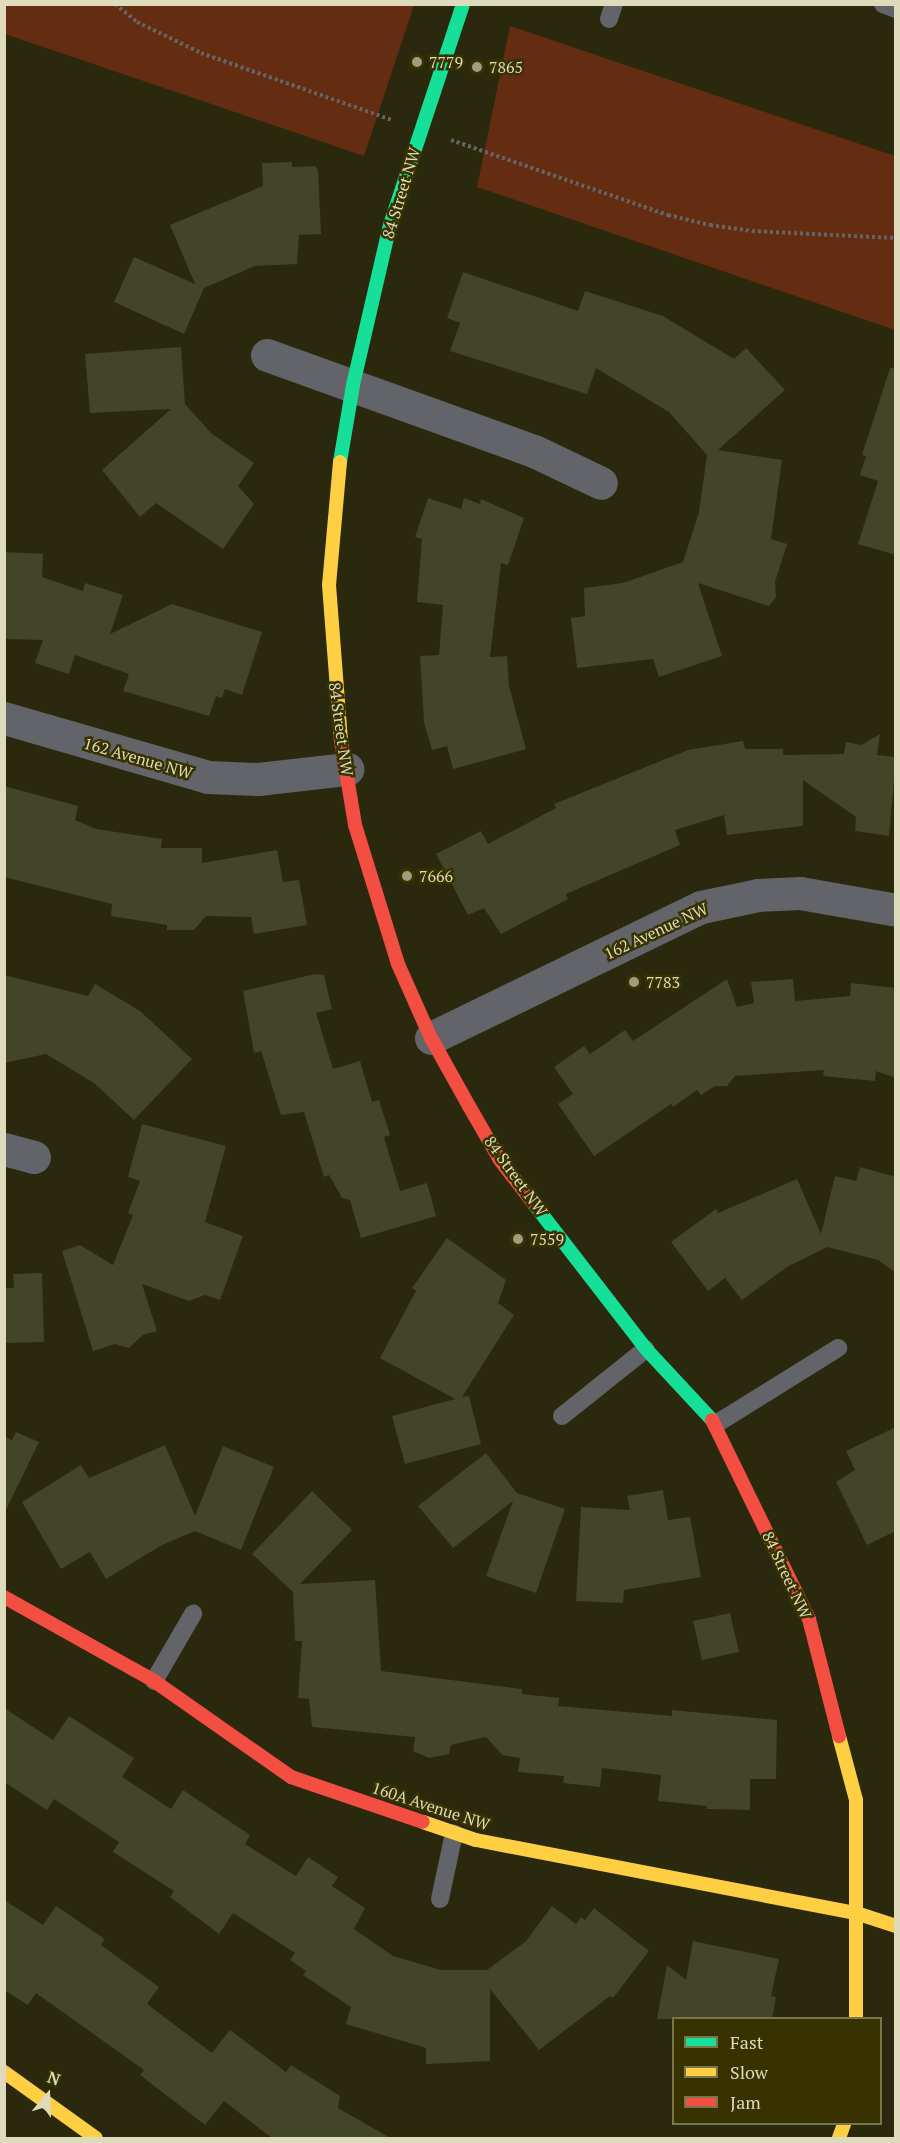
<!DOCTYPE html>
<style>
body{margin:0}
#map{position:relative;width:900px;height:2143px;overflow:hidden;background:#2a280d;font-family:"PT Serif",serif}
div>[style]{position:absolute}
.green>*{inset:0;background:#642d12}
.building>*{inset:0;background:#424527}
.path>*{height:4px;margin-top:-2px;transform-origin:0;background:repeating-linear-gradient(90deg,#646464 0 3px,transparent 0 6px)}
.lane>*{height:18px;margin:-9px;padding:0 9px;transform-origin:9px;border-radius:9px;background:#63636a}
.street>*{height:33px;margin:-16.5px;padding:0 16.5px;transform-origin:16.5px;border-radius:16.5px;background:#63636a}
.fast>*{height:14px;margin:-7px;padding:0 7px;transform-origin:7px;border-radius:7px;background:#16e098}
.slow>*{height:14px;margin:-7px;padding:0 7px;transform-origin:7px;border-radius:7px;background:#ffcf43}
.jam>*{height:14px;margin:-7px;padding:0 7px;transform-origin:7px;border-radius:7px;background:#f24e42}
.dots>*{width:16px;height:16px;translate:-50% -50%;box-sizing:border-box;border:3px solid #373200;border-radius:50%}
span{translate:-50% -50%;white-space:nowrap;text-align:center;line-height:1.15;-webkit-text-stroke:5px #373200;paint-order:stroke}
.poi-label{font-size:16px;color:#dedbbc}
.left{translate:0 -50%;text-align:left}
.street-label{font-size:16px;color:#dedbbc}
.frame{position:absolute;inset:0;border:6px solid #dedbbc;pointer-events:none}
.legend{position:absolute;left:672px;top:2017px;width:210px;height:108px;box-sizing:border-box;background:#373200;border:2px solid #7a764b;margin:0;padding:8px 10px;list-style:none;font-size:18px;color:#dedbbc}
.legend li{display:flex;align-items:center;gap:12px;height:30px}
.legend b{width:30px;border:2px solid #7a764b}
.north{position:absolute;left:18px;top:2065px;width:60px;height:60px;-webkit-text-stroke:4px #373200;paint-order:stroke;rotate:19deg;font-size:16px;font-weight:700;line-height:24px;text-align:center;color:#dedbbc}
.north::after{content:'';display:block;margin:auto;width:21px;height:27px;background:#dedbbc;clip-path:polygon(50% 0,100% 100%,50% 72%,0 100%)}
</style>
<div id="map">
<div class="green">
<i style="clip-path:polygon(5px 4px,414px 4px,414px 5px,364px 156px,5px 34px)"></i>
<i style="clip-path:polygon(510px 26px,895px 156px,895px 330px,477px 187px)"></i>
</div>
<div class="building">
<i style="clip-path:polygon(292px 162px,292px 167px,315px 166px,318px 170px,321px 234px,299px 235px,297px 264px,255px 266px,204px 288px,184px 334px,114px 302px,134px 257px,195px 284px,170px 225px,263px 186px,262px 163px)"></i>
<i style="clip-path:polygon(463px 272px,578px 311px,585px 291px,663px 316px,734px 359px,746px 348px,785px 390px,718px 450px,782px 460px,771px 539px,787px 544px,775px 582px,776px 597px,769px 606px,698px 583px,722px 656px,659px 677px,653px 659px,577px 668px,571px 618px,585px 616px,584px 588px,623px 583px,683px 562px,699px 512px,707px 455px,669px 412px,596px 368px,587px 394px,450px 351px,460px 323px,447px 318px)"></i>
<i style="clip-path:polygon(181px 347px,185px 404px,211px 433px,254px 463px,238px 486px,254px 504px,223px 549px,156px 503px,140px 517px,102px 470px,171px 409px,90px 413px,85px 354px)"></i>
<i style="clip-path:polygon(890px 368px,896px 368px,896px 555px,858px 544px,878px 481px,860px 475px,866px 456px,862px 455px)"></i>
<i style="clip-path:polygon(428px 498px,461px 509px,464px 498px,480px 504px,481px 499px,524px 518px,508px 565px,501px 563px,490px 657px,507px 656px,509px 686px,526px 749px,453px 769px,447px 746px,432px 750px,424px 722px,420px 656px,439px 655px,443px 605px,417px 602px,422px 539px,415px 537px)"></i>
<i style="clip-path:polygon(4px 552px,43px 554px,42px 577px,83px 591px,85px 583px,123px 595px,110px 634px,172px 604px,262px 632px,242px 695px,225px 689px,222px 698px,216px 696px,209px 716px,123px 691px,129px 674px,75px 655px,69px 674px,35px 663px,43px 640px,4px 639px)"></i>
<i style="clip-path:polygon(880px 734px,877px 755px,896px 757px,889px 836px,855px 831px,856px 817px,803px 780px,803px 826px,727px 835px,724px 815px,675px 830px,680px 845px,566px 894px,568px 899px,501px 934px,484px 908px,468px 915px,436px 854px,481px 831px,488px 844px,556px 808px,554px 804px,688px 750px,743px 741px,745px 749px,783px 749px,783px 755px,844px 754px,846px 742px,861px 745px)"></i>
<i style="clip-path:polygon(4px 786px,78px 806px,75px 820px,96px 829px,162px 839px,161px 848px,202px 848px,202px 863px,277px 850px,283px 882px,299px 880px,307px 925px,254px 934px,251px 917px,206px 916px,194px 930px,167px 930px,167px 925px,111px 916px,112px 904px,4px 877px)"></i>
<i style="clip-path:polygon(315px 974px,324px 975px,332px 1009px,316px 1013px,333px 1069px,360px 1061px,372px 1102px,379px 1100px,390px 1135px,384px 1137px,400px 1191px,427px 1183px,436px 1216px,361px 1238px,350px 1200px,342px 1198px,329px 1175px,324px 1177px,304px 1112px,281px 1115px,261px 1051px,254px 1053px,243px 991px)"></i>
<i style="clip-path:polygon(4px 975px,88px 996px,95px 984px,140px 1011px,192px 1059px,134px 1120px,94px 1083px,46px 1054px,4px 1063px)"></i>
<i style="clip-path:polygon(727px 979px,737px 1007px,754px 1003px,751px 982px,793px 979px,795px 1001px,850px 996px,851px 983px,896px 988px,896px 1078px,876px 1071px,875px 1081px,823px 1076px,824px 1070px,735px 1076px,727px 1086px,715px 1086px,701px 1095px,697px 1090px,673px 1107px,671px 1104px,594px 1156px,558px 1104px,573px 1094px,554px 1067px,584px 1046px,590px 1054px,625px 1030px,633px 1041px)"></i>
<i style="clip-path:polygon(142px 1124px,226px 1146px,205px 1222px,243px 1236px,220px 1300px,205px 1295px,189px 1301px,142px 1284px,157px 1331px,143px 1335px,129px 1348px,115px 1344px,93px 1351px,62px 1251px,80px 1245px,113px 1265px,133px 1215px,128px 1213px,140px 1181px,128px 1177px)"></i>
<i style="clip-path:polygon(860px 1167px,896px 1177px,896px 1273px,878px 1260px,827px 1247px,787px 1267px,742px 1300px,725px 1278px,708px 1291px,671px 1242px,716px 1209px,718px 1213px,797px 1179px,821px 1234px,835px 1176px,856px 1181px)"></i>
<i style="clip-path:polygon(447px 1238px,506px 1280px,498px 1303px,514px 1315px,462px 1397px,469px 1396px,481px 1444px,405px 1464px,392px 1416px,455px 1399px,380px 1358px,416px 1291px,412px 1288px)"></i>
<i style="clip-path:polygon(42px 1273px,44px 1342px,4px 1343px,4px 1288px,14px 1288px,13px 1274px)"></i>
<i style="clip-path:polygon(896px 1427px,896px 1531px,867px 1545px,836px 1482px,855px 1470px,846px 1451px)"></i>
<i style="clip-path:polygon(16px 1432px,39px 1442px,4px 1514px,4px 1436px,12px 1440px)"></i>
<i style="clip-path:polygon(165px 1445px,195px 1516px,223px 1446px,274px 1467px,241px 1550px,195px 1531px,162px 1545px,106px 1579px,90px 1552px,61px 1569px,22px 1502px,81px 1465px,89px 1478px)"></i>
<i style="clip-path:polygon(486px 1453px,517px 1493px,565px 1509px,536px 1593px,486px 1576px,513px 1501px,453px 1548px,418px 1506px)"></i>
<i style="clip-path:polygon(663px 1490px,668px 1520px,690px 1517px,701px 1577px,624px 1590px,623px 1603px,576px 1601px,581px 1507px,630px 1510px,627px 1496px)"></i>
<i style="clip-path:polygon(312px 1491px,352px 1530px,300px 1584px,375px 1580px,381px 1671px,522px 1689px,522px 1694px,559px 1698px,558px 1706px,672px 1716px,672px 1710px,777px 1720px,776px 1779px,750px 1779px,750px 1810px,707px 1809px,707px 1806px,658px 1801px,661px 1775px,602px 1768px,600px 1787px,563px 1783px,564px 1776px,518px 1772px,520px 1758px,502px 1755px,486px 1737px,451px 1745px,449px 1754px,429px 1758px,413px 1751px,415px 1737px,312px 1727px,309px 1699px,298px 1698px,302px 1641px,295px 1641px,293px 1592px,252px 1554px)"></i>
<i style="clip-path:polygon(730px 1613px,739px 1652px,702px 1660px,693px 1621px)"></i>
<i style="clip-path:polygon(4px 1708px,53px 1740px,69px 1716px,134px 1758px,122px 1777px,171px 1809px,183px 1790px,250px 1835px,245px 1844px,296px 1876px,308px 1857px,338px 1877px,332px 1886px,365px 1908px,354px 1929px,393px 1956px,441px 1970px,487px 1970px,526px 1941px,552px 1906px,576px 1924px,581px 1917px,585px 1920px,594px 1908px,649px 1951px,613px 1998px,610px 1996px,539px 2050px,490px 1989px,490px 2061px,426px 2064px,426px 2048px,346px 2024px,351px 2007px,303px 1975px,306px 1971px,290px 1960px,295px 1953px,233px 1913px,219px 1934px,170px 1897px,174px 1891px,113px 1852px,119px 1842px,54px 1799px,47px 1810px,4px 1782px)"></i>
<i style="clip-path:polygon(4px 1900px,43px 1925px,56px 1906px,105px 1939px,101px 1945px,159px 1987px,147px 2004px,212px 2053px,230px 2030px,286px 2072px,291px 2065px,340px 2096px,338px 2108px,392px 2139px,273px 2139px,224px 2101px,205px 2125px,140px 2075px,144px 2070px,36px 1993px,28px 2005px,4px 1990px)"></i>
<i style="clip-path:polygon(693px 1941px,779px 1959px,771px 1996px,776px 1997px,772px 2019px,657px 2019px,667px 1965px,686px 1980px)"></i>
</div>
<div class="path">
<i style="left:115px;top:4px;width:28px;rotate:39deg"></i>
<i style="left:137px;top:22px;width:71px;rotate:25.8deg"></i>
<i style="left:201px;top:53px;width:202px;rotate:19.3deg"></i>
<i style="left:451px;top:140px;width:230px;rotate:19.1deg"></i>
<i style="left:668px;top:215px;width:43px;rotate:13.4deg"></i>
<i style="left:710px;top:225px;width:42px;rotate:8.1deg"></i>
<i style="left:752px;top:231px;width:144px;rotate:2.8deg"></i>
</div>
<div class="lane">
<i style="left:883px;top:4px;width:14px;rotate:21deg"></i>
<i style="left:609px;top:19px;width:16px;rotate:-72deg"></i>
<i style="left:562px;top:1416px;width:107px;rotate:-38.6deg"></i>
<i style="left:716px;top:1424px;width:144px;rotate:-31.9deg"></i>
<i style="left:154px;top:1681px;width:78px;rotate:-59.8deg"></i>
<i style="left:440px;top:1899px;width:67px;rotate:-78deg"></i>
</div>
<div class="street">
<i style="left:267px;top:355px;width:284px;rotate:19.8deg"></i>
<i style="left:534px;top:451px;width:74px;rotate:25.5deg"></i>
<i style="left:4px;top:718px;width:212px;rotate:16.1deg"></i>
<i style="left:208px;top:777px;width:50px;rotate:2.3deg"></i>
<i style="left:258px;top:779px;width:90px;rotate:-6.4deg"></i>
<i style="left:431px;top:1038px;width:300px;rotate:-25.9deg"></i>
<i style="left:701px;top:907px;width:58px;rotate:-11.9deg"></i>
<i style="left:758px;top:895px;width:42px;rotate:-2.7deg"></i>
<i style="left:800px;top:893px;width:97px;rotate:10deg"></i>
<i style="left:4px;top:1149px;width:31px;rotate:15deg"></i>
</div>
<div class="fast">
<i style="left:340px;top:462px;width:78px;rotate:-80.4deg"></i>
<i style="left:353px;top:385px;width:164px;rotate:-77deg"></i>
<i style="left:390px;top:225px;width:233px;rotate:-71.7deg"></i>
<i style="left:534px;top:1204px;width:183px;rotate:52.3deg"></i>
<i style="left:646px;top:1349px;width:97px;rotate:47.1deg"></i>
</div>
<div class="slow">
<i style="left:340px;top:462px;width:123px;rotate:95.1deg"></i>
<i style="left:329px;top:585px;width:156px;rotate:85.6deg"></i>
<i style="left:839px;top:1736px;width:66px;rotate:75.1deg"></i>
<i style="left:856px;top:1800px;width:218px;rotate:90deg"></i>
<i style="left:423px;top:1822px;width:56px;rotate:18.8deg"></i>
<i style="left:476px;top:1840px;width:387px;rotate:10.9deg"></i>
<i style="left:856px;top:1913px;width:42px;rotate:18deg"></i>
<i style="left:4px;top:2072px;width:113px;rotate:35.7deg"></i>
<i style="left:839px;top:2138px;width:15px;rotate:-70deg"></i>
</div>
<div class="jam">
<i style="left:341px;top:741px;width:85px;rotate:80.5deg"></i>
<i style="left:355px;top:825px;width:145px;rotate:72.8deg"></i>
<i style="left:398px;top:964px;width:81px;rotate:66deg"></i>
<i style="left:431px;top:1038px;width:78px;rotate:60.8deg"></i>
<i style="left:469px;top:1106px;width:62px;rotate:60.1deg"></i>
<i style="left:500px;top:1160px;width:56px;rotate:52.3deg"></i>
<i style="left:712px;top:1420px;width:221px;rotate:64deg"></i>
<i style="left:809px;top:1619px;width:121px;rotate:75.6deg"></i>
<i style="left:4px;top:1597px;width:172px;rotate:29.2deg"></i>
<i style="left:154px;top:1681px;width:167px;rotate:35deg"></i>
<i style="left:291px;top:1777px;width:139px;rotate:18.8deg"></i>
</div>
<div class="dots">
<i style="left:417px;top:62px;background:#9f9c7f"></i>
<i style="left:477px;top:67px;background:#9f9c7f"></i>
<i style="left:407px;top:876px;background:#9f9c7f"></i>
<i style="left:634px;top:982px;background:#9f9c7f"></i>
<i style="left:518px;top:1239px;background:#9f9c7f"></i>
</div>
<div class="poi-label">
<span class="left" style="left:429px;top:62px">7779</span>
<span class="left" style="left:489px;top:67px">7865</span>
<span class="left" style="left:419px;top:876px">7666</span>
<span class="left" style="left:646px;top:982px">7783</span>
<span class="left" style="left:530px;top:1239px">7559</span>
</div>
<div class="street-label">
<span style="left:401px;top:193px;rotate:-73deg">84 Street NW</span>
<span style="left:341px;top:729px;rotate:82deg">84 Street NW</span>
<span style="left:138px;top:758px;rotate:16deg">162 Avenue NW</span>
<span style="left:656px;top:931px;rotate:-25deg">162 Avenue NW</span>
<span style="left:516px;top:1176px;rotate:54deg">84 Street NW</span>
<span style="left:787px;top:1575px;rotate:65deg">84 Street NW</span>
<span style="left:431px;top:1806px;rotate:18deg">160A Avenue NW</span>
</div>
<div class="frame"></div>
<ul class="legend">
<li><b style="height:8px;background:#16e098"></b>Fast</li>
<li><b style="height:8px;background:#ffcf43"></b>Slow</li>
<li><b style="height:8px;background:#f24e42"></b>Jam</li>
</ul>
<div class="north">N</div>
</div>
